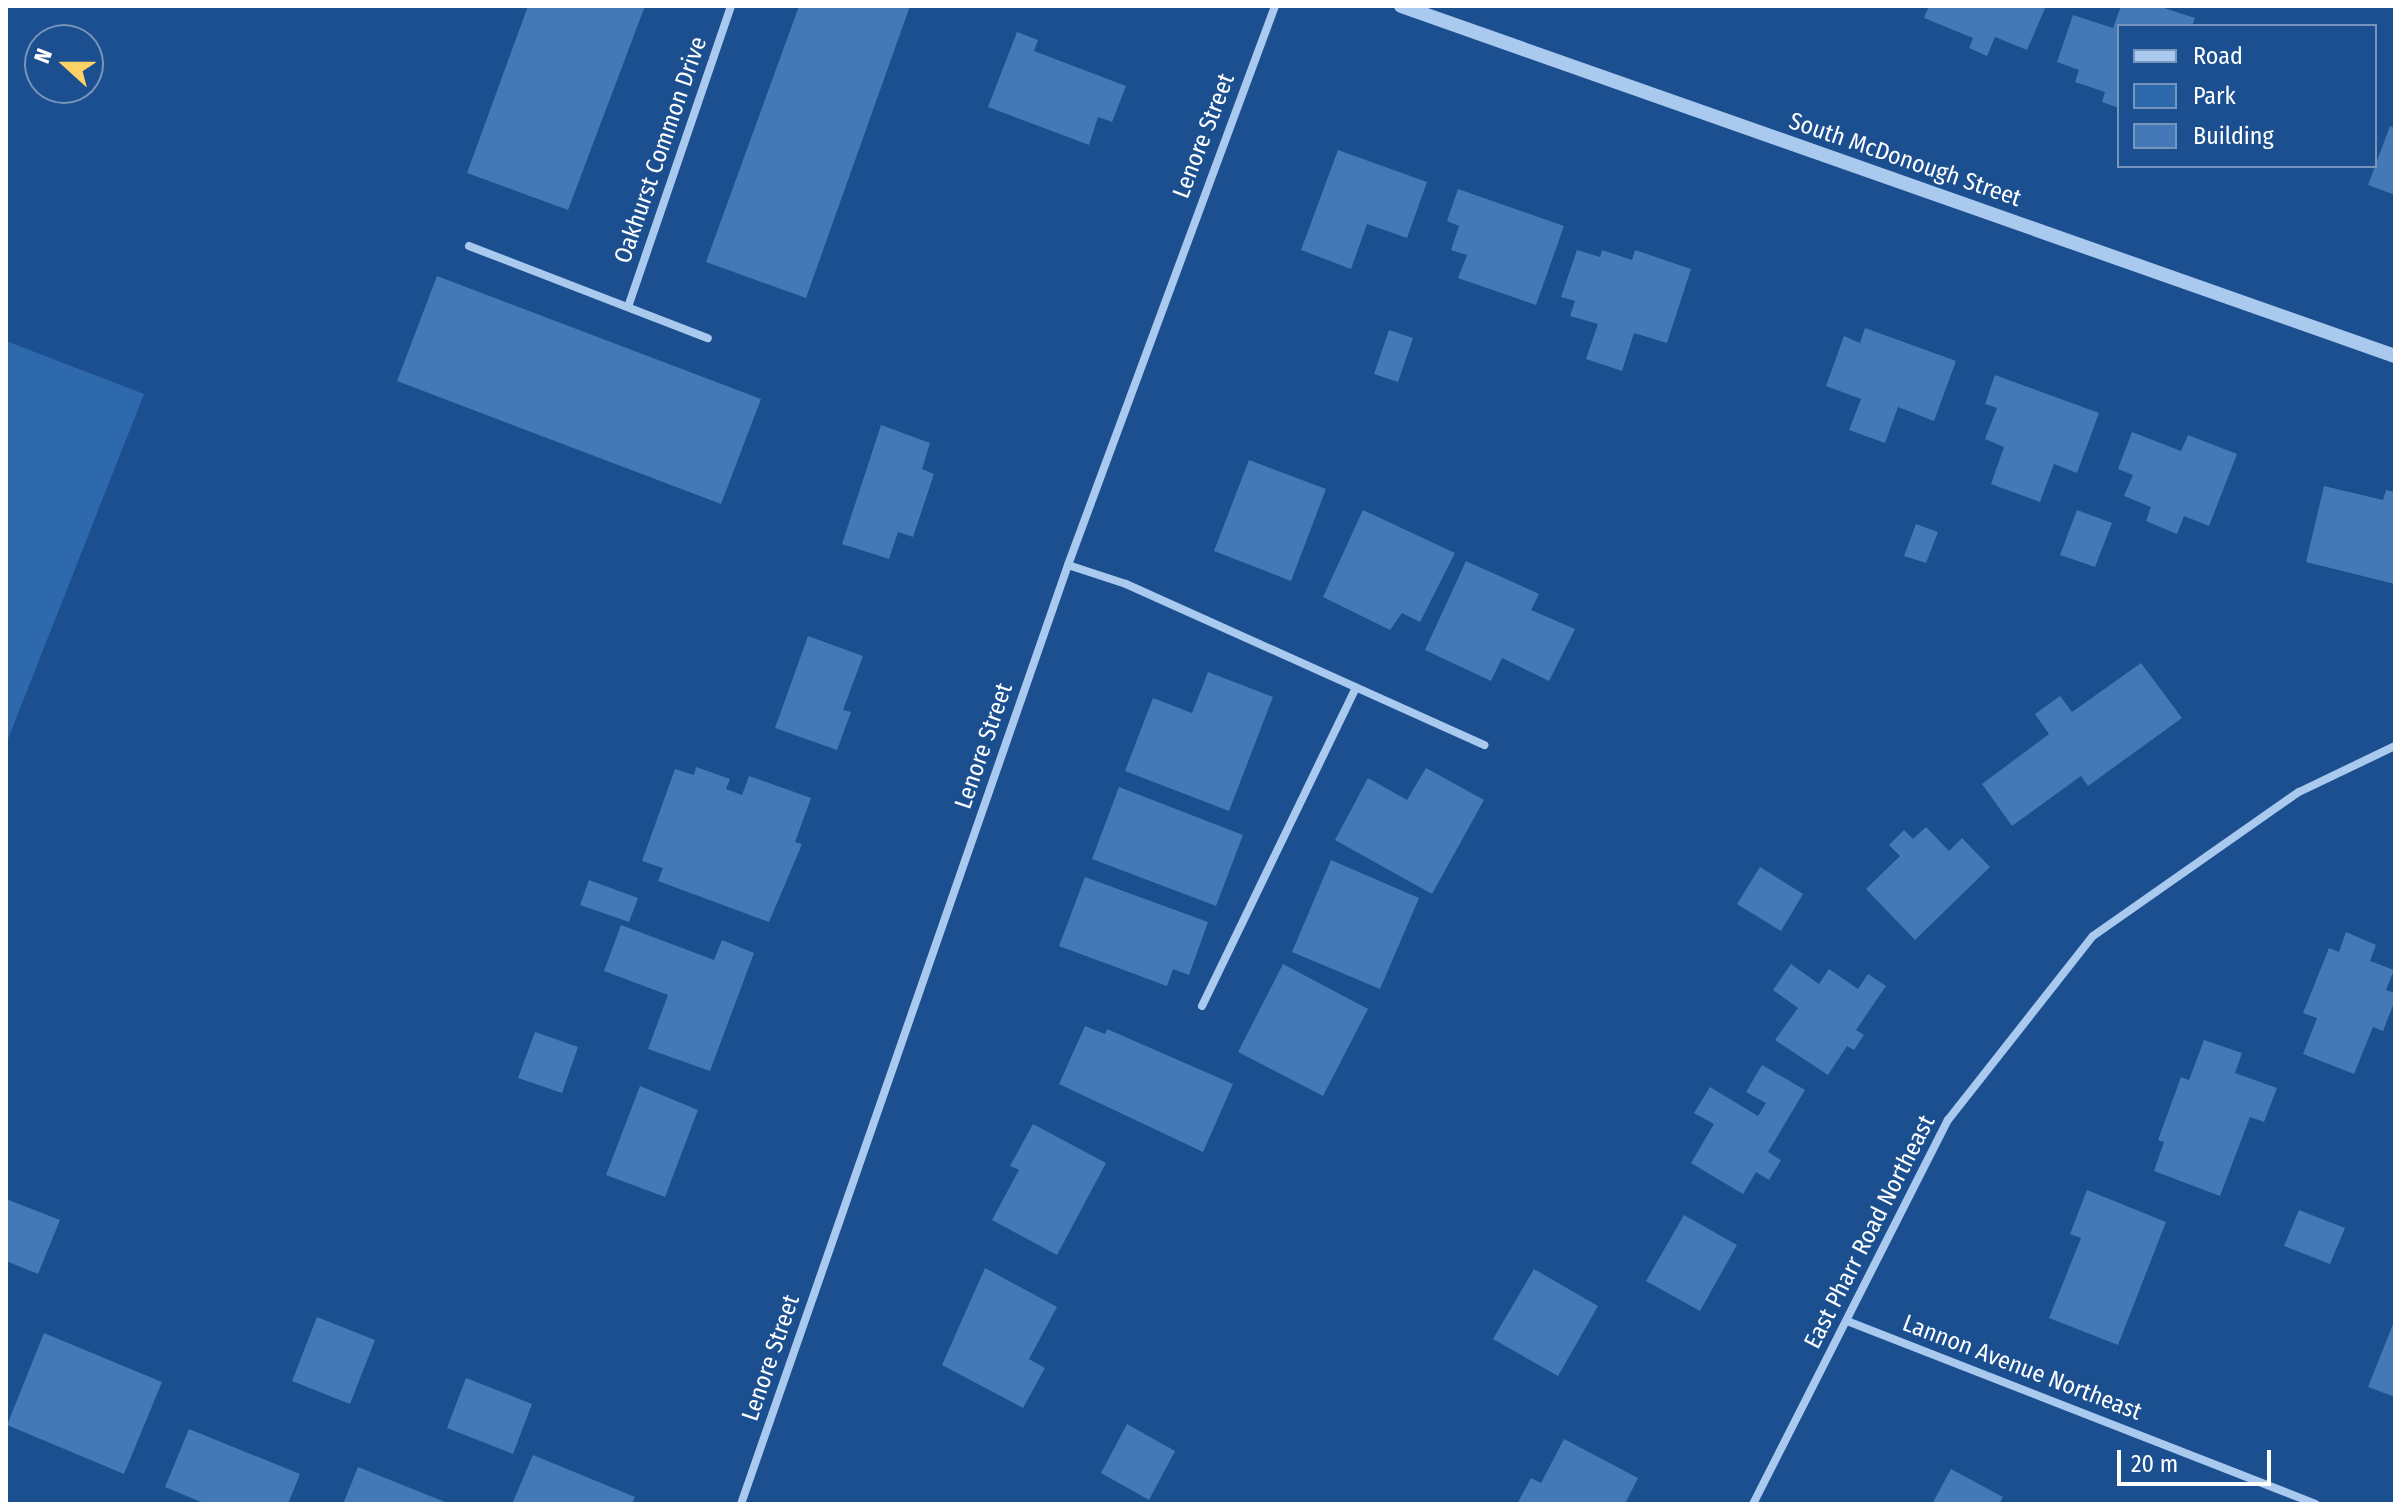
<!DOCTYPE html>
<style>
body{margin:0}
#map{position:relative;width:2401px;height:1510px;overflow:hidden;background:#1b4f8f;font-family:"Fira Sans Condensed",sans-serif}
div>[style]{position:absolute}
.green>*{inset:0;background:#2e69ad}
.building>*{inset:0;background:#4478b7}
.minor>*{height:8px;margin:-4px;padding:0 4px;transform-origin:4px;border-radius:4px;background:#a9c9ee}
.tertiary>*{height:14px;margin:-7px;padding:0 7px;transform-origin:7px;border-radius:7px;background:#a9c9ee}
span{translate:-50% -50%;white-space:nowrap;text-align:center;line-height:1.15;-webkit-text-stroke:6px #1b4f8f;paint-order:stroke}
.street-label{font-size:24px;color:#fff}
.frame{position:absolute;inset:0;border:8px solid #fff;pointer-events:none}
.legend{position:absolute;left:2117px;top:24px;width:260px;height:144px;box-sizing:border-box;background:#1b4f8f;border:2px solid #7695bc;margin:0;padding:10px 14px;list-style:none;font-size:24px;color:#fff}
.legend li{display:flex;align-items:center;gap:16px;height:40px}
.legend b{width:40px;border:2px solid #7695bc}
.north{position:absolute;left:24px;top:24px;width:80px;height:80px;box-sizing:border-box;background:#1b4f8f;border:2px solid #7695bc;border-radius:50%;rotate:291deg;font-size:22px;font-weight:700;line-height:32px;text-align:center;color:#fff}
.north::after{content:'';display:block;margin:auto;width:28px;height:36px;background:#ffd166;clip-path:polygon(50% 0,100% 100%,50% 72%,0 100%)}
.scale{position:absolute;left:2117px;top:1450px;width:154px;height:36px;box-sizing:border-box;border:4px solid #fff;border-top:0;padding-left:10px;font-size:24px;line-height:28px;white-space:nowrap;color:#fff;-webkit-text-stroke:6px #1b4f8f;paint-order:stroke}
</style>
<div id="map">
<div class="green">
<i style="clip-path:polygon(6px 341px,144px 394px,6px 744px)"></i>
</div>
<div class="building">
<i style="clip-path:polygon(528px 6px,645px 6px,568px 210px,467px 173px)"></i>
<i style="clip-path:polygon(799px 6px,910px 6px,806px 298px,706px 262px)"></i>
<i style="clip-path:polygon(1929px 6px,2046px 6px,2027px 50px,1995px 37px,1987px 56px,1969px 48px,1973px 38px,1924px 18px)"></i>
<i style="clip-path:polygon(2121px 6px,2158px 6px,2195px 18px,2192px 26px,2119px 26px,2119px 108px,2102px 102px,2105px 92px,2075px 82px,2079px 70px,2057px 62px,2073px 15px,2113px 28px)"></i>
<i style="clip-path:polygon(1017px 32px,1038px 40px,1034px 51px,1126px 86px,1112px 122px,1098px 117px,1089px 145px,988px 107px)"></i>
<i style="clip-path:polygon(2390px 126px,2395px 128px,2395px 195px,2368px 185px)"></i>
<i style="clip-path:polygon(1338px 150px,1427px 182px,1407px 238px,1367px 224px,1351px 269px,1301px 250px)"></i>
<i style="clip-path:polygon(1458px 189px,1564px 226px,1536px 305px,1458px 278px,1467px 255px,1451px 250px,1459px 226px,1447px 221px)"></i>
<i style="clip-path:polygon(1577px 250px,1600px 257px,1602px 250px,1632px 260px,1635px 250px,1691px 269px,1667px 343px,1634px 333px,1622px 371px,1586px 359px,1598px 324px,1570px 316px,1575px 301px,1561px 297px)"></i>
<i style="clip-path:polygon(437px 276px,761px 399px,721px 504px,397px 381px)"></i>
<i style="clip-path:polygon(1865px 328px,1956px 361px,1934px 421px,1898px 407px,1885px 443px,1849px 430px,1861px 399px,1826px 386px,1844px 336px,1860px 343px)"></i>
<i style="clip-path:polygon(1389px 330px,1413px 338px,1398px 382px,1374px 374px)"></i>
<i style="clip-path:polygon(1995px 375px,2099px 413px,2077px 473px,2054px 464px,2040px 502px,1991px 484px,2004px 447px,1985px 439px,1997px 408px,1985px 404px)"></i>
<i style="clip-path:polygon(881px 425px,930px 443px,922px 469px,934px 474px,913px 537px,898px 532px,889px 559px,842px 544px)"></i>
<i style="clip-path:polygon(2132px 432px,2181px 451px,2188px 435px,2237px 454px,2209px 526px,2184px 516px,2177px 534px,2146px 521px,2151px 507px,2124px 496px,2133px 475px,2118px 469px)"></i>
<i style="clip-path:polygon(1249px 460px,1326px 489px,1291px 581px,1214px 551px)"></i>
<i style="clip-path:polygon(2324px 486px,2383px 500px,2386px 490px,2395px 492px,2395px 584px,2306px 562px)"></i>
<i style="clip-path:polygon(1363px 510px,1455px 553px,1420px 622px,1402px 613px,1390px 630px,1323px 597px)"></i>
<i style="clip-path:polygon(2077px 510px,2112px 523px,2095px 567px,2060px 555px)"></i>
<i style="clip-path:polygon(1916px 524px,1938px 532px,1926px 563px,1904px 556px)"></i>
<i style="clip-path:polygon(1466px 561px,1539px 594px,1531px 610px,1575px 629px,1549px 681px,1502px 658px,1491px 681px,1425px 650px)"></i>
<i style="clip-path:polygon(808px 636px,863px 656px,843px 710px,851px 712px,837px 750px,775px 728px)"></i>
<i style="clip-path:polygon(2141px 663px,2182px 718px,2088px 786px,2081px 776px,2012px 826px,1982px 784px,2049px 734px,2035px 714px,2060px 696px,2072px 712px)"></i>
<i style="clip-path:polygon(1208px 672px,1273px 697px,1229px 811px,1125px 771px,1153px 698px,1192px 713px)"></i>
<i style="clip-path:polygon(696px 767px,730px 779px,726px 789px,742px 795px,749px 776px,811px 798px,795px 842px,802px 844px,769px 922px,658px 881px,663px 868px,642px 861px,675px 769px,694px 775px)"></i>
<i style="clip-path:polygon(1426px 768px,1484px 800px,1432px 894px,1335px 840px,1368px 778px,1407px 800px)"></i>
<i style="clip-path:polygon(1119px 787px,1243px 835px,1216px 906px,1092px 859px)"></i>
<i style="clip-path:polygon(1926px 827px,1949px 851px,1962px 838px,1990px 867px,1915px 940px,1866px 889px,1900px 856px,1889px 845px,1904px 830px,1913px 839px)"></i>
<i style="clip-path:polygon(1331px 860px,1419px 898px,1380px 989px,1292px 952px)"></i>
<i style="clip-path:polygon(1760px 867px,1803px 894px,1781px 931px,1737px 904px)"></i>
<i style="clip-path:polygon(1085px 877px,1208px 922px,1189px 975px,1173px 969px,1167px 986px,1059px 946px)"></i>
<i style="clip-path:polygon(589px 880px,638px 898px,629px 922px,580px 905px)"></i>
<i style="clip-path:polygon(621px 925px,714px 960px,722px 940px,754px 953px,710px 1071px,648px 1049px,668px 995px,604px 971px)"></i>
<i style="clip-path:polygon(2346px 932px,2376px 945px,2370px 961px,2394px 970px,2386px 990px,2395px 993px,2395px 1000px,2383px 1031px,2373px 1027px,2354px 1074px,2303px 1054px,2317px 1018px,2303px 1013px,2329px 948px,2339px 952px)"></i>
<i style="clip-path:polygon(1283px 964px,1368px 1009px,1323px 1096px,1238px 1052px)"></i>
<i style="clip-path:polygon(1791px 964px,1819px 984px,1829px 969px,1858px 989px,1868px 974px,1886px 986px,1856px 1030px,1864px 1035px,1854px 1050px,1847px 1046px,1828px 1075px,1775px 1040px,1798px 1008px,1773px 990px)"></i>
<i style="clip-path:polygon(1085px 1026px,1105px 1034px,1107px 1029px,1233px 1084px,1203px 1152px,1059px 1084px)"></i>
<i style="clip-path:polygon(535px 1032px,578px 1047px,562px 1093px,518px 1078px)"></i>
<i style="clip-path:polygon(2204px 1040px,2242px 1053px,2235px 1073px,2277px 1088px,2264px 1122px,2250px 1117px,2220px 1196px,2154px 1171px,2164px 1142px,2158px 1140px,2181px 1077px,2189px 1080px)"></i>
<i style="clip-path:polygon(1762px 1065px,1805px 1090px,1768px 1152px,1781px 1160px,1769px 1180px,1756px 1172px,1743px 1194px,1691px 1163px,1714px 1124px,1694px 1113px,1710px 1087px,1758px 1116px,1766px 1103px,1746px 1092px)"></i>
<i style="clip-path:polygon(640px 1086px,698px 1110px,665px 1197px,606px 1175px)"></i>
<i style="clip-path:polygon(1033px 1124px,1106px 1163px,1057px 1255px,992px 1220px,1019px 1170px,1010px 1166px)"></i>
<i style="clip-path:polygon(2087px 1190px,2166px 1222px,2118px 1345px,2049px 1318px,2081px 1238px,2070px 1234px)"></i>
<i style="clip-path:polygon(6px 1199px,60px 1220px,38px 1274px,6px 1261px)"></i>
<i style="clip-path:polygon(2299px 1210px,2345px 1228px,2330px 1264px,2284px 1246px)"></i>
<i style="clip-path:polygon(1684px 1215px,1737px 1245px,1700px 1311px,1646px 1281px)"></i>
<i style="clip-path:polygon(985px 1268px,1057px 1307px,1029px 1359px,1045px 1368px,1023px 1408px,942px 1365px)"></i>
<i style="clip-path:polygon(1534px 1269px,1598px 1306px,1558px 1376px,1493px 1339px)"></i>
<i style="clip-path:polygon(317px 1317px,375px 1340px,350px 1404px,292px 1381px)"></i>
<i style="clip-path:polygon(2395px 1319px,2395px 1397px,2368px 1387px)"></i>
<i style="clip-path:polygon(44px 1333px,162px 1382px,124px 1474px,7px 1425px)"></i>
<i style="clip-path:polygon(466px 1378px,532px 1404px,513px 1454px,447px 1428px)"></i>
<i style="clip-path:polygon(1127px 1424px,1175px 1451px,1149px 1500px,1101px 1473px)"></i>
<i style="clip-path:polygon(189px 1429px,300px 1474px,288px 1504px,206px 1504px,165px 1487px)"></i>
<i style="clip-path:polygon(1564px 1439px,1638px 1478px,1625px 1504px,1517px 1504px,1531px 1478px,1541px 1483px)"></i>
<i style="clip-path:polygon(533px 1455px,635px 1497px,632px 1504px,512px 1504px)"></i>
<i style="clip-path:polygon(358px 1467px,450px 1504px,343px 1504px)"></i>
<i style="clip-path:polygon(1951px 1469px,2003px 1497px,1999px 1504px,1932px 1504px)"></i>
</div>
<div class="minor">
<i style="left:469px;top:246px;width:256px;rotate:21.1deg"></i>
<i style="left:628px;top:307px;width:318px;rotate:-71.1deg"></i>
<i style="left:1068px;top:565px;width:61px;rotate:18.1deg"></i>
<i style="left:1126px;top:584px;width:393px;rotate:24.2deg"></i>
<i style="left:1202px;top:1006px;width:353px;rotate:-64.2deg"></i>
<i style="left:1847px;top:1321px;width:503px;rotate:21.32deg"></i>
<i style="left:741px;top:1504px;width:994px;rotate:-70.8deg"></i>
<i style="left:1068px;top:565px;width:596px;rotate:-69.68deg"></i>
<i style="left:1753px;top:1504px;width:431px;rotate:-63.1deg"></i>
<i style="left:1948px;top:1120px;width:234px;rotate:-51.8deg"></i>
<i style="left:2093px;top:936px;width:251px;rotate:-35deg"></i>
<i style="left:2299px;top:792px;width:106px;rotate:-25.6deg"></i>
</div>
<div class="tertiary">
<i style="left:1401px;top:6px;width:1054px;rotate:19.4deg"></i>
</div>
<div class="street-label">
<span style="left:1204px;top:136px;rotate:-69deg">Lenore Street</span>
<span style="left:661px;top:150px;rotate:-71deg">Oakhurst Common Drive</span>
<span style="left:1905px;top:160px;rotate:19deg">South McDonough Street</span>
<span style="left:984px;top:746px;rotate:-71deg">Lenore Street</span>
<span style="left:1870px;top:1232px;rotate:-63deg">East Pharr Road Northeast</span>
<span style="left:771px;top:1358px;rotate:-71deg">Lenore Street</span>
<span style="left:2022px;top:1368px;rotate:21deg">Lannon Avenue Northeast</span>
</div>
<div class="frame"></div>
<ul class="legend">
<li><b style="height:10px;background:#a9c9ee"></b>Road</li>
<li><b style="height:22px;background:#2e69ad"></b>Park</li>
<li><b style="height:22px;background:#4478b7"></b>Building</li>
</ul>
<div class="north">N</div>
<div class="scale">20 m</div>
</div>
